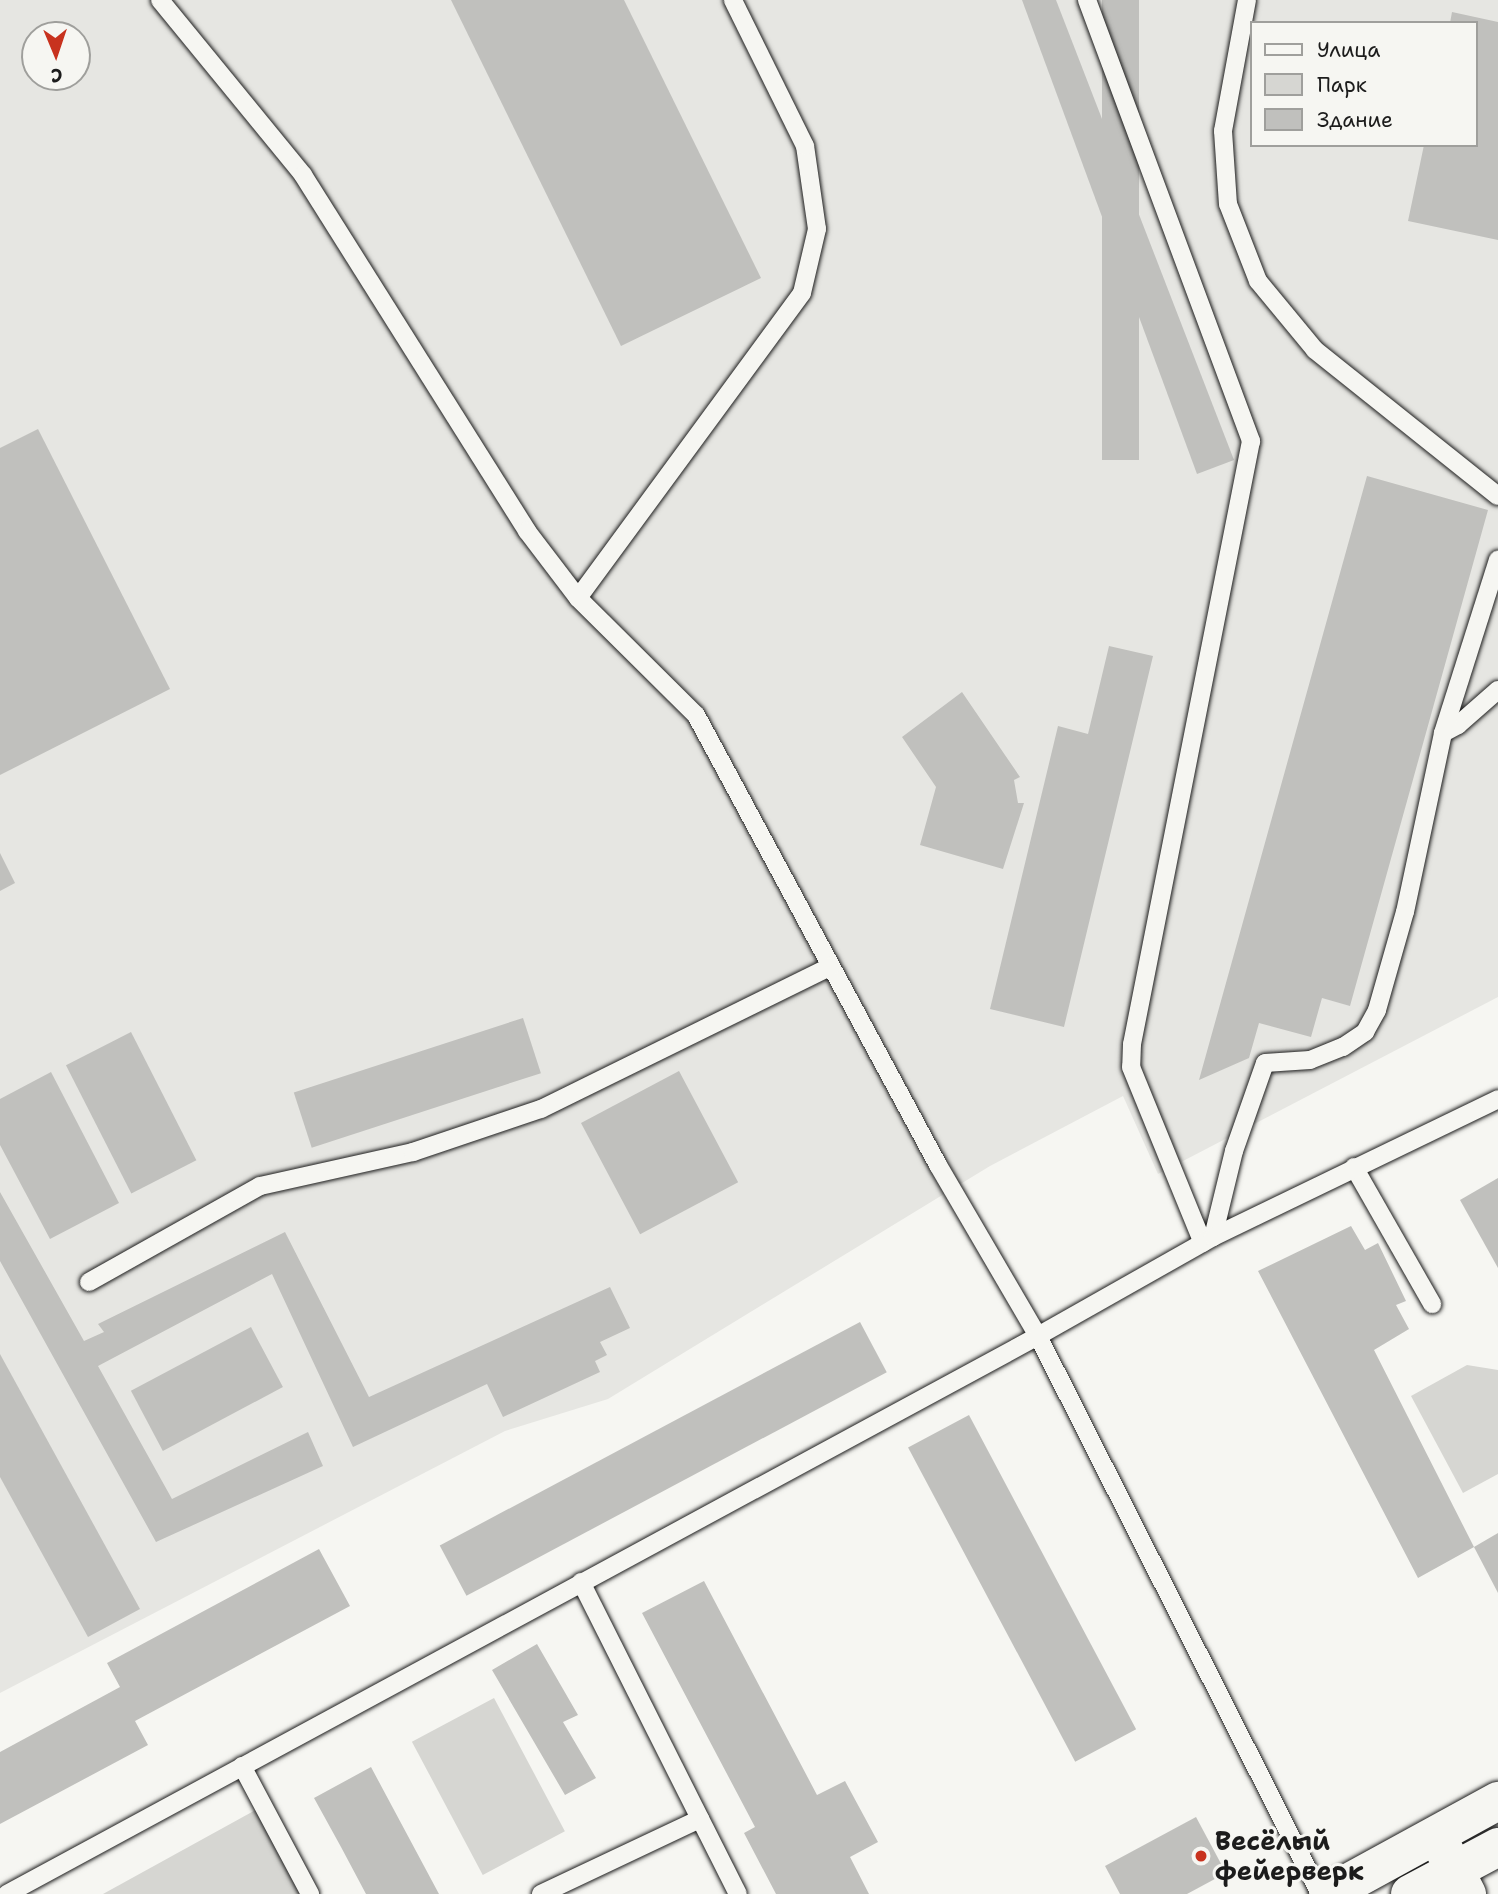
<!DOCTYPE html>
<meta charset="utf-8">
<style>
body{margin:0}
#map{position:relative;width:1498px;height:1894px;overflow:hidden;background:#f6f6f2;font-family:"Shantell Sans",sans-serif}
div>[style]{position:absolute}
.built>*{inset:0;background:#e6e6e2}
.green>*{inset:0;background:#d6d6d2;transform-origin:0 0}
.building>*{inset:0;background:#c0c0bd;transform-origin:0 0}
.roads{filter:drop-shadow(0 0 2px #1c1c1c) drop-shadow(0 0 2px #1c1c1c)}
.lane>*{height:18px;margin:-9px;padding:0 9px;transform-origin:9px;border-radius:9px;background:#f6f6f2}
.secondary>*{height:38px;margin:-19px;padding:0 19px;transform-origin:19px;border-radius:19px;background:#f6f6f2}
.primary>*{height:38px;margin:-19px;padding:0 19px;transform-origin:19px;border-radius:19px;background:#f6f6f2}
.dots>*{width:19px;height:19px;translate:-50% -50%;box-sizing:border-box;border:4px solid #f6f6f2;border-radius:50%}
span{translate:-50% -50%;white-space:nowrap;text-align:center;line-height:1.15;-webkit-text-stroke:6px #f6f6f2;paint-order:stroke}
.poi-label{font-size:26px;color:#1c1c1c;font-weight:700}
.left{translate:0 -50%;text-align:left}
.legend{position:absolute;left:1250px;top:21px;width:228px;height:126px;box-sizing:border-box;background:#f6f6f2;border:2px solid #9f9f9c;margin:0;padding:9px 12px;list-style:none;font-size:21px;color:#1c1c1c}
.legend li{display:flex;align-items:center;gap:14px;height:35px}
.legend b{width:35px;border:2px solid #9f9f9c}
.north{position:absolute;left:21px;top:21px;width:70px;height:70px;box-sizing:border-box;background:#f6f6f2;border:2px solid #9f9f9c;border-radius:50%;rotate:178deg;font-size:19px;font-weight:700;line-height:28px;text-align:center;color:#1c1c1c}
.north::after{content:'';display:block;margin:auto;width:24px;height:32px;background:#c8321e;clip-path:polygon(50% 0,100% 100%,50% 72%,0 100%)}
</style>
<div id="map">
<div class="built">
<i style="clip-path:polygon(evenodd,0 0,1498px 0,1498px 997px,1158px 1174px,1123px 1096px,990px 1166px,608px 1399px,505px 1431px,0 1693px,0 0,1251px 23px,1475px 23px,1475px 145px,1251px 145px,1251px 23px,0 0,35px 35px,77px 35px,77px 77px,35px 77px,35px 35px)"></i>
</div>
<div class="green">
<i style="clip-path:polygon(1467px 1365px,1498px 1370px,1498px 1474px,1463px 1493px,1411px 1396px)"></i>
<i style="left:494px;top:1698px;width:151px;height:93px;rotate:62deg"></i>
<i style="clip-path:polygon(263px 1806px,310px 1894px,103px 1894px)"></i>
</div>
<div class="building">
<i style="clip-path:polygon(451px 0,624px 0,761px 278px,621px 346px)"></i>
<i style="clip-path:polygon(1022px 0,1056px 0,1234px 460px,1197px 474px)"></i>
<i style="left:1102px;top:0;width:37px;height:460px"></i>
<i style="clip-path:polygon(1452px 12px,1498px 22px,1498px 240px,1408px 221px,1424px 145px,1475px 145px,1475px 23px,1450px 23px)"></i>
<i style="clip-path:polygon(38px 429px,170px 689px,0 775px,0 448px)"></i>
<i style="clip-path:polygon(1367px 476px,1488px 510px,1350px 1006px,1322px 998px,1311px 1037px,1259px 1023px,1249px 1058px,1199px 1080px)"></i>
<i style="clip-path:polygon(1109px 646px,1153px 656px,1064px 1027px,990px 1009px,1058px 726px,1088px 734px)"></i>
<i style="clip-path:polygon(962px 692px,1020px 777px,1014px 780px,1018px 803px,1024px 803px,1003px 869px,920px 845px,936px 787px,902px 737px)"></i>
<i style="clip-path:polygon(0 853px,15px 883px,0 891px)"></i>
<i style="left:523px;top:1018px;width:58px;height:241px;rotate:72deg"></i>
<i style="left:131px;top:1032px;width:144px;height:73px;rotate:63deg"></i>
<i style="left:679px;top:1071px;width:126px;height:111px;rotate:62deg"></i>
<i style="clip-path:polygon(51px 1072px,119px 1203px,50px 1239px,0 1145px,0 1099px)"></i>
<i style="clip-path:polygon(1498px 1178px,1498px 1268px,1460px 1200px)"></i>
<i style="clip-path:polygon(0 1192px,84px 1341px,104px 1332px,98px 1324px,285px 1232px,369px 1397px,610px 1287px,630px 1328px,600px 1342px,607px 1355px,595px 1361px,600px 1372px,503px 1417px,487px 1384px,353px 1447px,272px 1274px,98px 1366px,172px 1499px,308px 1432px,323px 1466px,156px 1542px,0 1261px)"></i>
<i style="clip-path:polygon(1351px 1226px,1365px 1250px,1378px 1243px,1406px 1301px,1396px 1305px,1409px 1329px,1374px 1350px,1474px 1547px,1418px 1578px,1258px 1271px)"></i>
<i style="left:860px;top:1322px;width:57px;height:476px;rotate:62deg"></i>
<i style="left:251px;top:1327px;width:68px;height:136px;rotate:62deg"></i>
<i style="clip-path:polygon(0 1354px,140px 1609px,88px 1637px,0 1477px)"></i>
<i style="left:969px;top:1415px;width:356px;height:69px;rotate:62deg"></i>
<i style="clip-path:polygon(1498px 1533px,1498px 1593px,1474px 1547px)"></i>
<i style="clip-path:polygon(319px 1549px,350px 1606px,135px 1721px,148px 1745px,0 1824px,0 1752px,120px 1687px,107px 1663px)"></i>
<i style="clip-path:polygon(704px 1581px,817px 1795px,845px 1781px,878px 1842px,850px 1857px,869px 1894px,776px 1894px,744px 1833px,755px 1827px,642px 1613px)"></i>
<i style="clip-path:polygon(537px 1644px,578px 1715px,563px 1722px,596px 1778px,565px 1795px,492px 1670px)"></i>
<i style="clip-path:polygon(371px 1767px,439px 1894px,366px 1894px,341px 1847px,314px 1798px)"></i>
<i style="clip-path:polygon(1196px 1817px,1226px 1873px,1187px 1894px,1120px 1894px,1105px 1866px)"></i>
</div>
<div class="roads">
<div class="lane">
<i style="left:160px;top:0;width:226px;rotate:50.7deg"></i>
<i style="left:303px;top:175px;width:421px;rotate:57.8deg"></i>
<i style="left:527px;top:531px;width:84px;rotate:52.7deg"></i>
<i style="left:578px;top:598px;width:166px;rotate:44.8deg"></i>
<i style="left:696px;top:715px;width:511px;rotate:61.73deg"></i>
<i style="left:938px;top:1165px;width:198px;rotate:59.7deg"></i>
<i style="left:1038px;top:1336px;width:625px;rotate:63.19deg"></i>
<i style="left:1087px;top:0;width:471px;rotate:69.6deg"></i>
<i style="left:1251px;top:441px;width:615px;rotate:101.16deg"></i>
<i style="left:1132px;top:1044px;width:23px;rotate:92deg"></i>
<i style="left:1131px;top:1067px;width:190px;rotate:67.8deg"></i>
<i style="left:1247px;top:0;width:133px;rotate:100.4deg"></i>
<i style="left:1223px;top:131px;width:73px;rotate:86.1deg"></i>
<i style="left:1228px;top:204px;width:83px;rotate:68.7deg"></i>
<i style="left:1258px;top:281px;width:89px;rotate:50.4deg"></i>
<i style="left:1315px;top:350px;width:234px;rotate:38.6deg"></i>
<i style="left:578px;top:598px;width:378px;rotate:-53.7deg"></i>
<i style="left:802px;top:293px;width:66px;rotate:-76.8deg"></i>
<i style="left:817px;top:229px;width:84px;rotate:-98.2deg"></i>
<i style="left:805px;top:146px;width:163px;rotate:-116.3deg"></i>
<i style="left:1443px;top:733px;width:17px;rotate:-28deg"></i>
<i style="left:1458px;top:725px;width:53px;rotate:-41.2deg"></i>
<i style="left:1354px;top:1167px;width:158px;rotate:60.3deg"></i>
<i style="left:1213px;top:1237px;width:89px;rotate:-76.3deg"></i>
<i style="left:1234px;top:1151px;width:93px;rotate:-70.6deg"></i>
<i style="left:1265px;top:1063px;width:45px;rotate:-3.8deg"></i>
<i style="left:1310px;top:1060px;width:35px;rotate:-22deg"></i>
<i style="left:1343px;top:1047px;width:27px;rotate:-34deg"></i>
<i style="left:1365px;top:1032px;width:25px;rotate:-61deg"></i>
<i style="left:1377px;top:1010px;width:102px;rotate:-74.1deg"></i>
<i style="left:1405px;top:912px;width:183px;rotate:-78deg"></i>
<i style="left:1443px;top:733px;width:182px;rotate:-72.4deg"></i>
<i style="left:89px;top:1282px;width:196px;rotate:-29.3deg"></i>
<i style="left:260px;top:1186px;width:157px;rotate:-12.5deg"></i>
<i style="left:413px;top:1152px;width:135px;rotate:-18.6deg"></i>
<i style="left:541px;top:1109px;width:323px;rotate:-26.2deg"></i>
<i style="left:581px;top:1582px;width:349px;rotate:63.3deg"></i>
<i style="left:242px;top:1766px;width:145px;rotate:62deg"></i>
<i style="left:7px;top:1894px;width:1172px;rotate:-28.42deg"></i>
<i style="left:1038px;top:1336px;width:201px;rotate:-29.5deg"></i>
<i style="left:1213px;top:1237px;width:317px;rotate:-25.8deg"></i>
<i style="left:541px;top:1894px;width:176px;rotate:-25.3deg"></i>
</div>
<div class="secondary">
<i style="left:1439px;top:1840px;width:61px;rotate:62.6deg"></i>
</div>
<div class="primary">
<i style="left:1328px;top:1894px;width:194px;rotate:-28.7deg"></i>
<i style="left:1410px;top:1894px;width:100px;rotate:-28.1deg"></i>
</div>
</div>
<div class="dots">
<i style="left:1201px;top:1856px;background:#c8321e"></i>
</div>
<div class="poi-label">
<span class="left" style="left:1215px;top:1856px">Весёлый<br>фейерверк</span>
</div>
<ul class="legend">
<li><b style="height:9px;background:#f6f6f2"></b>Улица</li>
<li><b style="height:19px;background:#d6d6d2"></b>Парк</li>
<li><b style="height:19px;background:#c0c0bd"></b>Здание</li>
</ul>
<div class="north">С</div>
</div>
